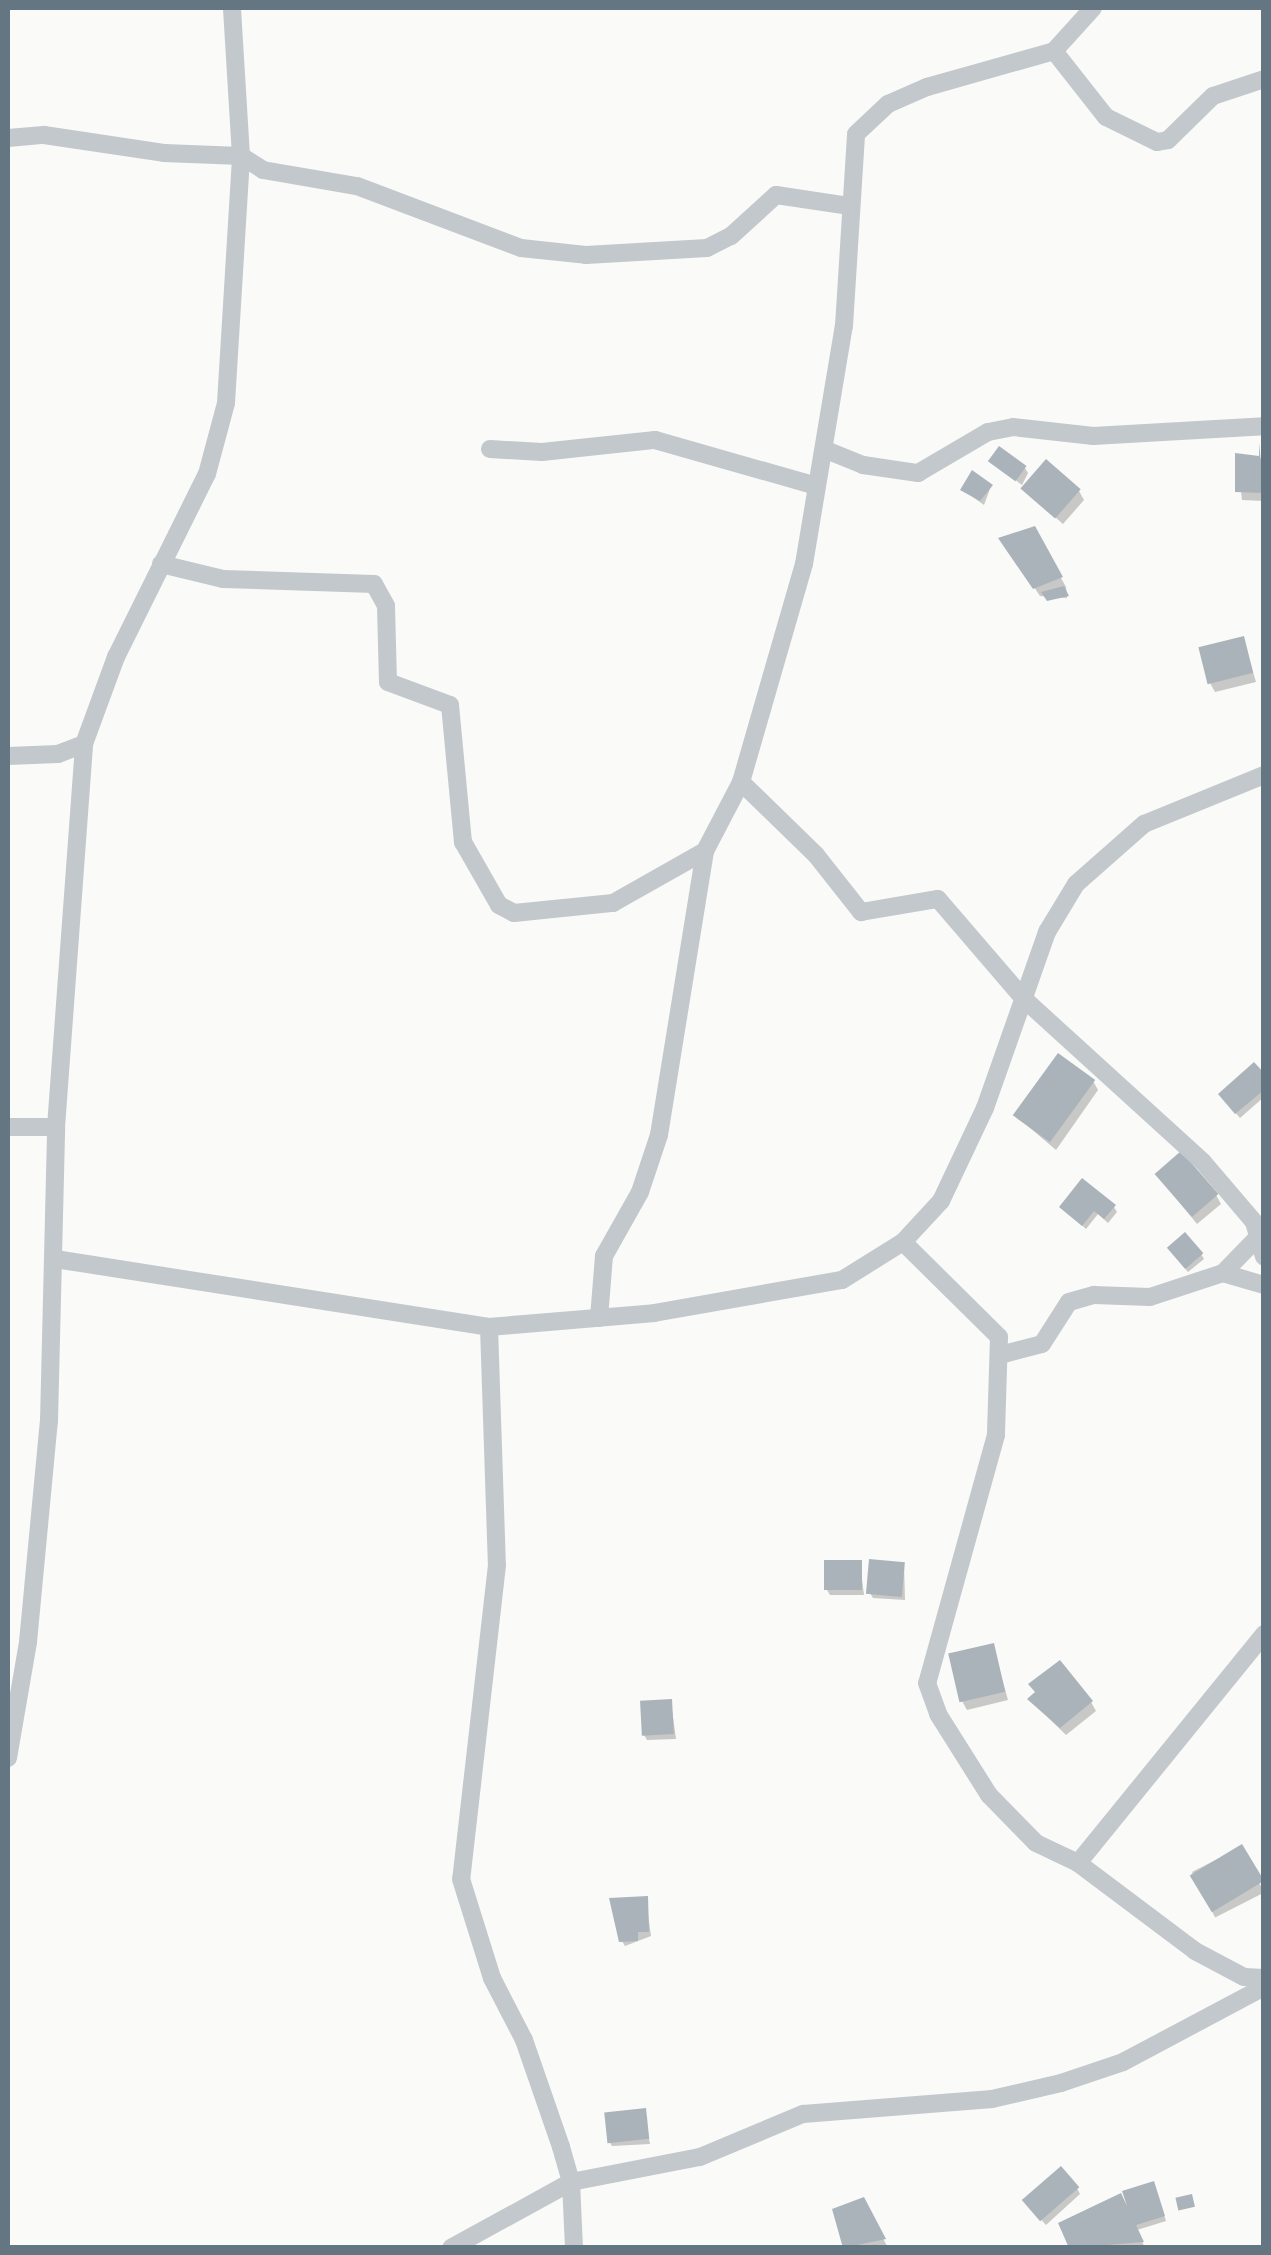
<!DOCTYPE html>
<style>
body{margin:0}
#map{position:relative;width:1271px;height:2255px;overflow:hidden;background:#fafaf8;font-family:Ubuntu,sans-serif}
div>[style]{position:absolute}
.shadow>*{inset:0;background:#0003;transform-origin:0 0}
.building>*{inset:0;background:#aab3b9;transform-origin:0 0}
.minor>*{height:18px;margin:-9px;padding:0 9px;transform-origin:9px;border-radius:9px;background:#c3c8cc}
span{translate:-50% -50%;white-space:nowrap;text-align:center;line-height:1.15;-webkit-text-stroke:10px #fff;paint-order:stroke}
.frame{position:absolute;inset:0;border:10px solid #657683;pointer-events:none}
</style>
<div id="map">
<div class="shadow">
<i style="clip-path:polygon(1262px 446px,1264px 501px,1242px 500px,1237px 456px,1261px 458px)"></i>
<i style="clip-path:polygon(992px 462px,1025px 468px,1028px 473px,1022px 485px)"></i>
<i style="clip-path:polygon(991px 486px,984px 505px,963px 490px)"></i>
<i style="clip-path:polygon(1024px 490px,1079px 491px,1084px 500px,1063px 524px)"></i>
<i style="clip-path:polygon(1034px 529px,1066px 587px,1067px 598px,1040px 596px,1007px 547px)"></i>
<i style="clip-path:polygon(1243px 638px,1256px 682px,1215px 692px,1210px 683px)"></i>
<i style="clip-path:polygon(1264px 1077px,1264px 1097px,1240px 1118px,1224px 1100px)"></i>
<i style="clip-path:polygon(1093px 1081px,1098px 1090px,1056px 1150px,1016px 1116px)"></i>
<i style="clip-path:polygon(1157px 1175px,1216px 1195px,1221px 1204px,1197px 1224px)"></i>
<i style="clip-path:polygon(1062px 1207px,1114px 1207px,1117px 1212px,1108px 1223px,1098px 1214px,1086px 1229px)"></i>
<i style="clip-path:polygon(1172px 1253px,1201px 1254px,1204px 1259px,1188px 1272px)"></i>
<i style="clip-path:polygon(860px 1563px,864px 1595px,830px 1595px,827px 1590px)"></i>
<i style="clip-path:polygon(904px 1564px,905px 1600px,873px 1598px,870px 1593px)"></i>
<i style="clip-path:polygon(993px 1646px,1008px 1700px,967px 1710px,962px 1701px)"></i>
<i style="clip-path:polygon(1030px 1700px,1091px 1702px,1096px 1711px,1066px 1735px)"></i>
<i style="clip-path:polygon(671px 1702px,676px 1739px,647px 1740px,644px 1735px)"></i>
<i style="left:1241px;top:1847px;width:51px;height:55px;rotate:63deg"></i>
<i style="clip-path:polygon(646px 1899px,651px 1936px,625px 1946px,622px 1941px)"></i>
<i style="clip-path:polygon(644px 2111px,650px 2144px,612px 2146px,609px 2141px)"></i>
<i style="clip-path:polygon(1077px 2188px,1080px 2194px,1046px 2225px,1029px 2206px)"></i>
<i style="clip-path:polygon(1156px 2189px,1166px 2221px,1137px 2230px,1145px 2248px,1072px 2248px)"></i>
<i style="clip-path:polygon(863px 2200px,888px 2248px,846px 2248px,835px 2211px)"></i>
</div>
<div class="building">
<i style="clip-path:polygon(1259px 443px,1264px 493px,1235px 492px,1235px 453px,1259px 456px)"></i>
<i style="left:999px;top:446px;width:34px;height:19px;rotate:36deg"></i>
<i style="left:1046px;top:459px;width:46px;height:39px;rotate:41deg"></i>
<i style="clip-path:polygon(972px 470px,993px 485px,980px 501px,960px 490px)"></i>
<i style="clip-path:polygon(1035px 526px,1063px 577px,1033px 589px,998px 538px)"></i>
<i style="clip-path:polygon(1064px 586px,1069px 596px,1047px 601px,1041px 592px)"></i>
<i style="left:1244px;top:636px;width:38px;height:47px;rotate:76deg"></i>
<i style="left:1058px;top:1053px;width:46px;height:77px;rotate:36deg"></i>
<i style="clip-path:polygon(1254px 1062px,1264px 1073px,1264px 1090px,1235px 1114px,1218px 1094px)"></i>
<i style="left:1181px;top:1151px;width:57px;height:35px;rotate:49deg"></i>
<i style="clip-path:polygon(1082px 1178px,1116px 1205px,1104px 1219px,1094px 1211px,1082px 1226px,1059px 1207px)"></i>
<i style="left:1185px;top:1232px;width:28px;height:24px;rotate:49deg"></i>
<i style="left:869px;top:1559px;width:36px;height:35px;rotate:5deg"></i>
<i style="left:862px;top:1560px;width:30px;height:38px;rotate:90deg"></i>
<i style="left:994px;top:1643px;width:50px;height:47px;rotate:77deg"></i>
<i style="clip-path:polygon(1060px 1660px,1093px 1701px,1060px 1728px,1027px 1699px,1035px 1692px,1028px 1684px)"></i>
<i style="left:672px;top:1699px;width:35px;height:32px;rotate:87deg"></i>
<i style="left:1242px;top:1844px;width:43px;height:61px;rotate:59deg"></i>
<i style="clip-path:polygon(648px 1896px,649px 1932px,638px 1932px,638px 1941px,619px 1942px,609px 1898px)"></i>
<i style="left:646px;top:2108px;width:31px;height:42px;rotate:84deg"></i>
<i style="left:1061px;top:2166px;width:28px;height:52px;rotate:49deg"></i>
<i style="clip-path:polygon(1154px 2181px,1165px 2216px,1136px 2225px,1144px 2242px,1069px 2248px,1058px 2223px,1121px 2193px,1127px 2206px,1122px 2191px)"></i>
<i style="left:1192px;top:2194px;width:13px;height:17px;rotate:77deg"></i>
<i style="clip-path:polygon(864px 2197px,886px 2239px,843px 2248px,832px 2209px)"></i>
</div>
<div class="minor">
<i style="left:1054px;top:51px;width:84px;rotate:51.8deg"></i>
<i style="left:1106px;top:117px;width:57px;rotate:26.1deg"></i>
<i style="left:1157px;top:142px;width:11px;rotate:-10deg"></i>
<i style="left:1168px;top:140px;width:63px;rotate:-44.4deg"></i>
<i style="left:1213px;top:96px;width:54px;rotate:-18.4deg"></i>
<i style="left:8px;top:138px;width:36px;rotate:-5deg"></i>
<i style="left:44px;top:135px;width:121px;rotate:8.5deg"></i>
<i style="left:164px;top:153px;width:77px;rotate:2.2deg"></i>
<i style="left:241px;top:156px;width:26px;rotate:32deg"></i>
<i style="left:263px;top:170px;width:95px;rotate:9.7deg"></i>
<i style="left:357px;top:186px;width:175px;rotate:20.7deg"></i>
<i style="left:521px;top:248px;width:65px;rotate:6.1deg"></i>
<i style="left:586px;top:255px;width:121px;rotate:-3.3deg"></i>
<i style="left:707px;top:248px;width:27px;rotate:-27deg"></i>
<i style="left:731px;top:236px;width:61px;rotate:-42.3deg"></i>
<i style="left:776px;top:195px;width:75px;rotate:8.5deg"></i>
<i style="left:490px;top:449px;width:52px;rotate:3.3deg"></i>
<i style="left:542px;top:452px;width:114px;rotate:-6.1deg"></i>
<i style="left:655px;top:440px;width:168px;rotate:15.9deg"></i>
<i style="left:826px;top:450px;width:40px;rotate:22deg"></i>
<i style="left:863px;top:465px;width:56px;rotate:8.3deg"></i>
<i style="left:918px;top:473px;width:81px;rotate:-30.4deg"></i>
<i style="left:988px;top:432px;width:25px;rotate:-11deg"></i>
<i style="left:1013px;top:427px;width:81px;rotate:6.4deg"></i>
<i style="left:1093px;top:436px;width:171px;rotate:-3.3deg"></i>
<i style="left:161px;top:564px;width:64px;rotate:13.6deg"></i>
<i style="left:223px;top:579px;width:151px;rotate:1.9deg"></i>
<i style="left:374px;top:584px;width:25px;rotate:61deg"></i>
<i style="left:386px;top:606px;width:76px;rotate:88.5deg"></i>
<i style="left:388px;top:682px;width:66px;rotate:20.4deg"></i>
<i style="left:450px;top:705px;width:138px;rotate:84.6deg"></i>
<i style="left:463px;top:842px;width:73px;rotate:60.3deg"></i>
<i style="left:499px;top:905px;width:17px;rotate:28deg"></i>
<i style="left:514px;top:913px;width:100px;rotate:-5.8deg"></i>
<i style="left:613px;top:903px;width:106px;rotate:-29.5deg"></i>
<i style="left:8px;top:756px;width:50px;rotate:-2.3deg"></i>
<i style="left:58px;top:754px;width:28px;rotate:-21deg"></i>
<i style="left:741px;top:782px;width:105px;rotate:44.2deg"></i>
<i style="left:816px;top:855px;width:73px;rotate:51.7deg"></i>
<i style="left:861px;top:912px;width:78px;rotate:-9.6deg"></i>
<i style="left:938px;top:899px;width:132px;rotate:49.3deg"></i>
<i style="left:1024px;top:999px;width:242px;rotate:42.3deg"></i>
<i style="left:1203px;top:1162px;width:79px;rotate:49.6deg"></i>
<i style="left:1254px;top:1222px;width:36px;rotate:74deg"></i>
<i style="left:8px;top:1127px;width:48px"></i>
<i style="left:903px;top:1242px;width:135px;rotate:44.7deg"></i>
<i style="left:999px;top:1337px;width:98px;rotate:91.8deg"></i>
<i style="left:996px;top:1435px;width:257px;rotate:105.5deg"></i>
<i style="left:927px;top:1683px;width:33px;rotate:70deg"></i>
<i style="left:938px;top:1714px;width:96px;rotate:57.8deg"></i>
<i style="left:989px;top:1795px;width:67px;rotate:45.6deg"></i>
<i style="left:1036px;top:1843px;width:47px;rotate:25.5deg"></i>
<i style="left:1078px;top:1863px;width:146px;rotate:36.9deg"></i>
<i style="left:1195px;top:1951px;width:55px;rotate:28deg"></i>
<i style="left:1244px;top:1977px;width:20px;rotate:3deg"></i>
<i style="left:55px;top:1259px;width:439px;rotate:8.9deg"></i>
<i style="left:489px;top:1327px;width:166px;rotate:-4.8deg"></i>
<i style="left:654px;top:1313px;width:191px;rotate:-10deg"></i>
<i style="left:842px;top:1280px;width:72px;rotate:-31.9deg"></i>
<i style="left:903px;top:1242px;width:56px;rotate:-47.2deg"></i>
<i style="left:941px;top:1201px;width:103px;rotate:-64.7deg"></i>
<i style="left:985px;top:1108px;width:187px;rotate:-70.6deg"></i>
<i style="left:1047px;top:932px;width:56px;rotate:-58.9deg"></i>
<i style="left:1076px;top:884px;width:91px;rotate:-41.4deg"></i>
<i style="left:1144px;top:824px;width:130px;rotate:-22.2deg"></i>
<i style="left:1223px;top:1273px;width:52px;rotate:-45.8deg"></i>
<i style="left:599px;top:1318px;width:62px;rotate:-85.4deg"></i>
<i style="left:604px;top:1256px;width:73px;rotate:-60.6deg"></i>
<i style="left:640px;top:1192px;width:60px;rotate:-71.6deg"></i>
<i style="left:659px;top:1135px;width:288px;rotate:-80.8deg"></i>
<i style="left:705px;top:851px;width:78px;rotate:-62.4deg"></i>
<i style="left:741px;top:782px;width:227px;rotate:-73.9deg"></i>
<i style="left:804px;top:564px;width:241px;rotate:-80.5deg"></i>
<i style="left:844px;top:326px;width:192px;rotate:-86.4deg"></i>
<i style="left:856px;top:134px;width:44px;rotate:-43.2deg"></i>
<i style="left:888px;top:104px;width:43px;rotate:-23.6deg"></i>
<i style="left:927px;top:87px;width:132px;rotate:-15.8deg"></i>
<i style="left:1054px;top:51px;width:58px;rotate:-47.8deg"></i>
<i style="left:489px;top:1327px;width:238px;rotate:88.1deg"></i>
<i style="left:497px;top:1565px;width:316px;rotate:96.5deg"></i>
<i style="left:461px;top:1879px;width:104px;rotate:72.6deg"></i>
<i style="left:492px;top:1978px;width:70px;rotate:62.7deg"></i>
<i style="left:524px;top:2040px;width:113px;rotate:70.9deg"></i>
<i style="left:561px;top:2147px;width:36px;rotate:74deg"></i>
<i style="left:571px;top:2182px;width:66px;rotate:87.4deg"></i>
<i style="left:1000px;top:1355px;width:43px;rotate:-14.7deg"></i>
<i style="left:1042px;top:1344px;width:50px;rotate:-57.3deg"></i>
<i style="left:1069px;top:1302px;width:26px;rotate:-16deg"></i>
<i style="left:1094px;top:1295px;width:56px;rotate:2deg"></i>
<i style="left:1150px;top:1297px;width:77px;rotate:-18.2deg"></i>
<i style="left:1223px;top:1273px;width:43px;rotate:16.3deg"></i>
<i style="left:8px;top:1758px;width:118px;rotate:-80.2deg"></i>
<i style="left:28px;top:1642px;width:222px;rotate:-84.6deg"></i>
<i style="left:49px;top:1421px;width:294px;rotate:-88.6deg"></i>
<i style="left:56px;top:1127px;width:384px;rotate:-85.8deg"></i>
<i style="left:84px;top:744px;width:93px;rotate:-69.8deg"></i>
<i style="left:116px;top:657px;width:204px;rotate:-63.6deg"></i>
<i style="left:207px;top:474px;width:73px;rotate:-75deg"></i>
<i style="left:226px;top:403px;width:247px;rotate:-86.5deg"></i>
<i style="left:241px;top:156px;width:148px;rotate:-93.5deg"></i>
<i style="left:1078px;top:1863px;width:295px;rotate:-50.9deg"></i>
<i style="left:451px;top:2248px;width:137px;rotate:-28.8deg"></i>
<i style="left:571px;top:2182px;width:131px;rotate:-11deg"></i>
<i style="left:700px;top:2157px;width:112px;rotate:-22.7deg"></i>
<i style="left:803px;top:2114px;width:190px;rotate:-4.5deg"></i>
<i style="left:992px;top:2099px;width:71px;rotate:-13.1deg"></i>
<i style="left:1061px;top:2083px;width:65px;rotate:-18.7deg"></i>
<i style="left:1123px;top:2062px;width:160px;rotate:-28deg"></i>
</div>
<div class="frame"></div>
</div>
